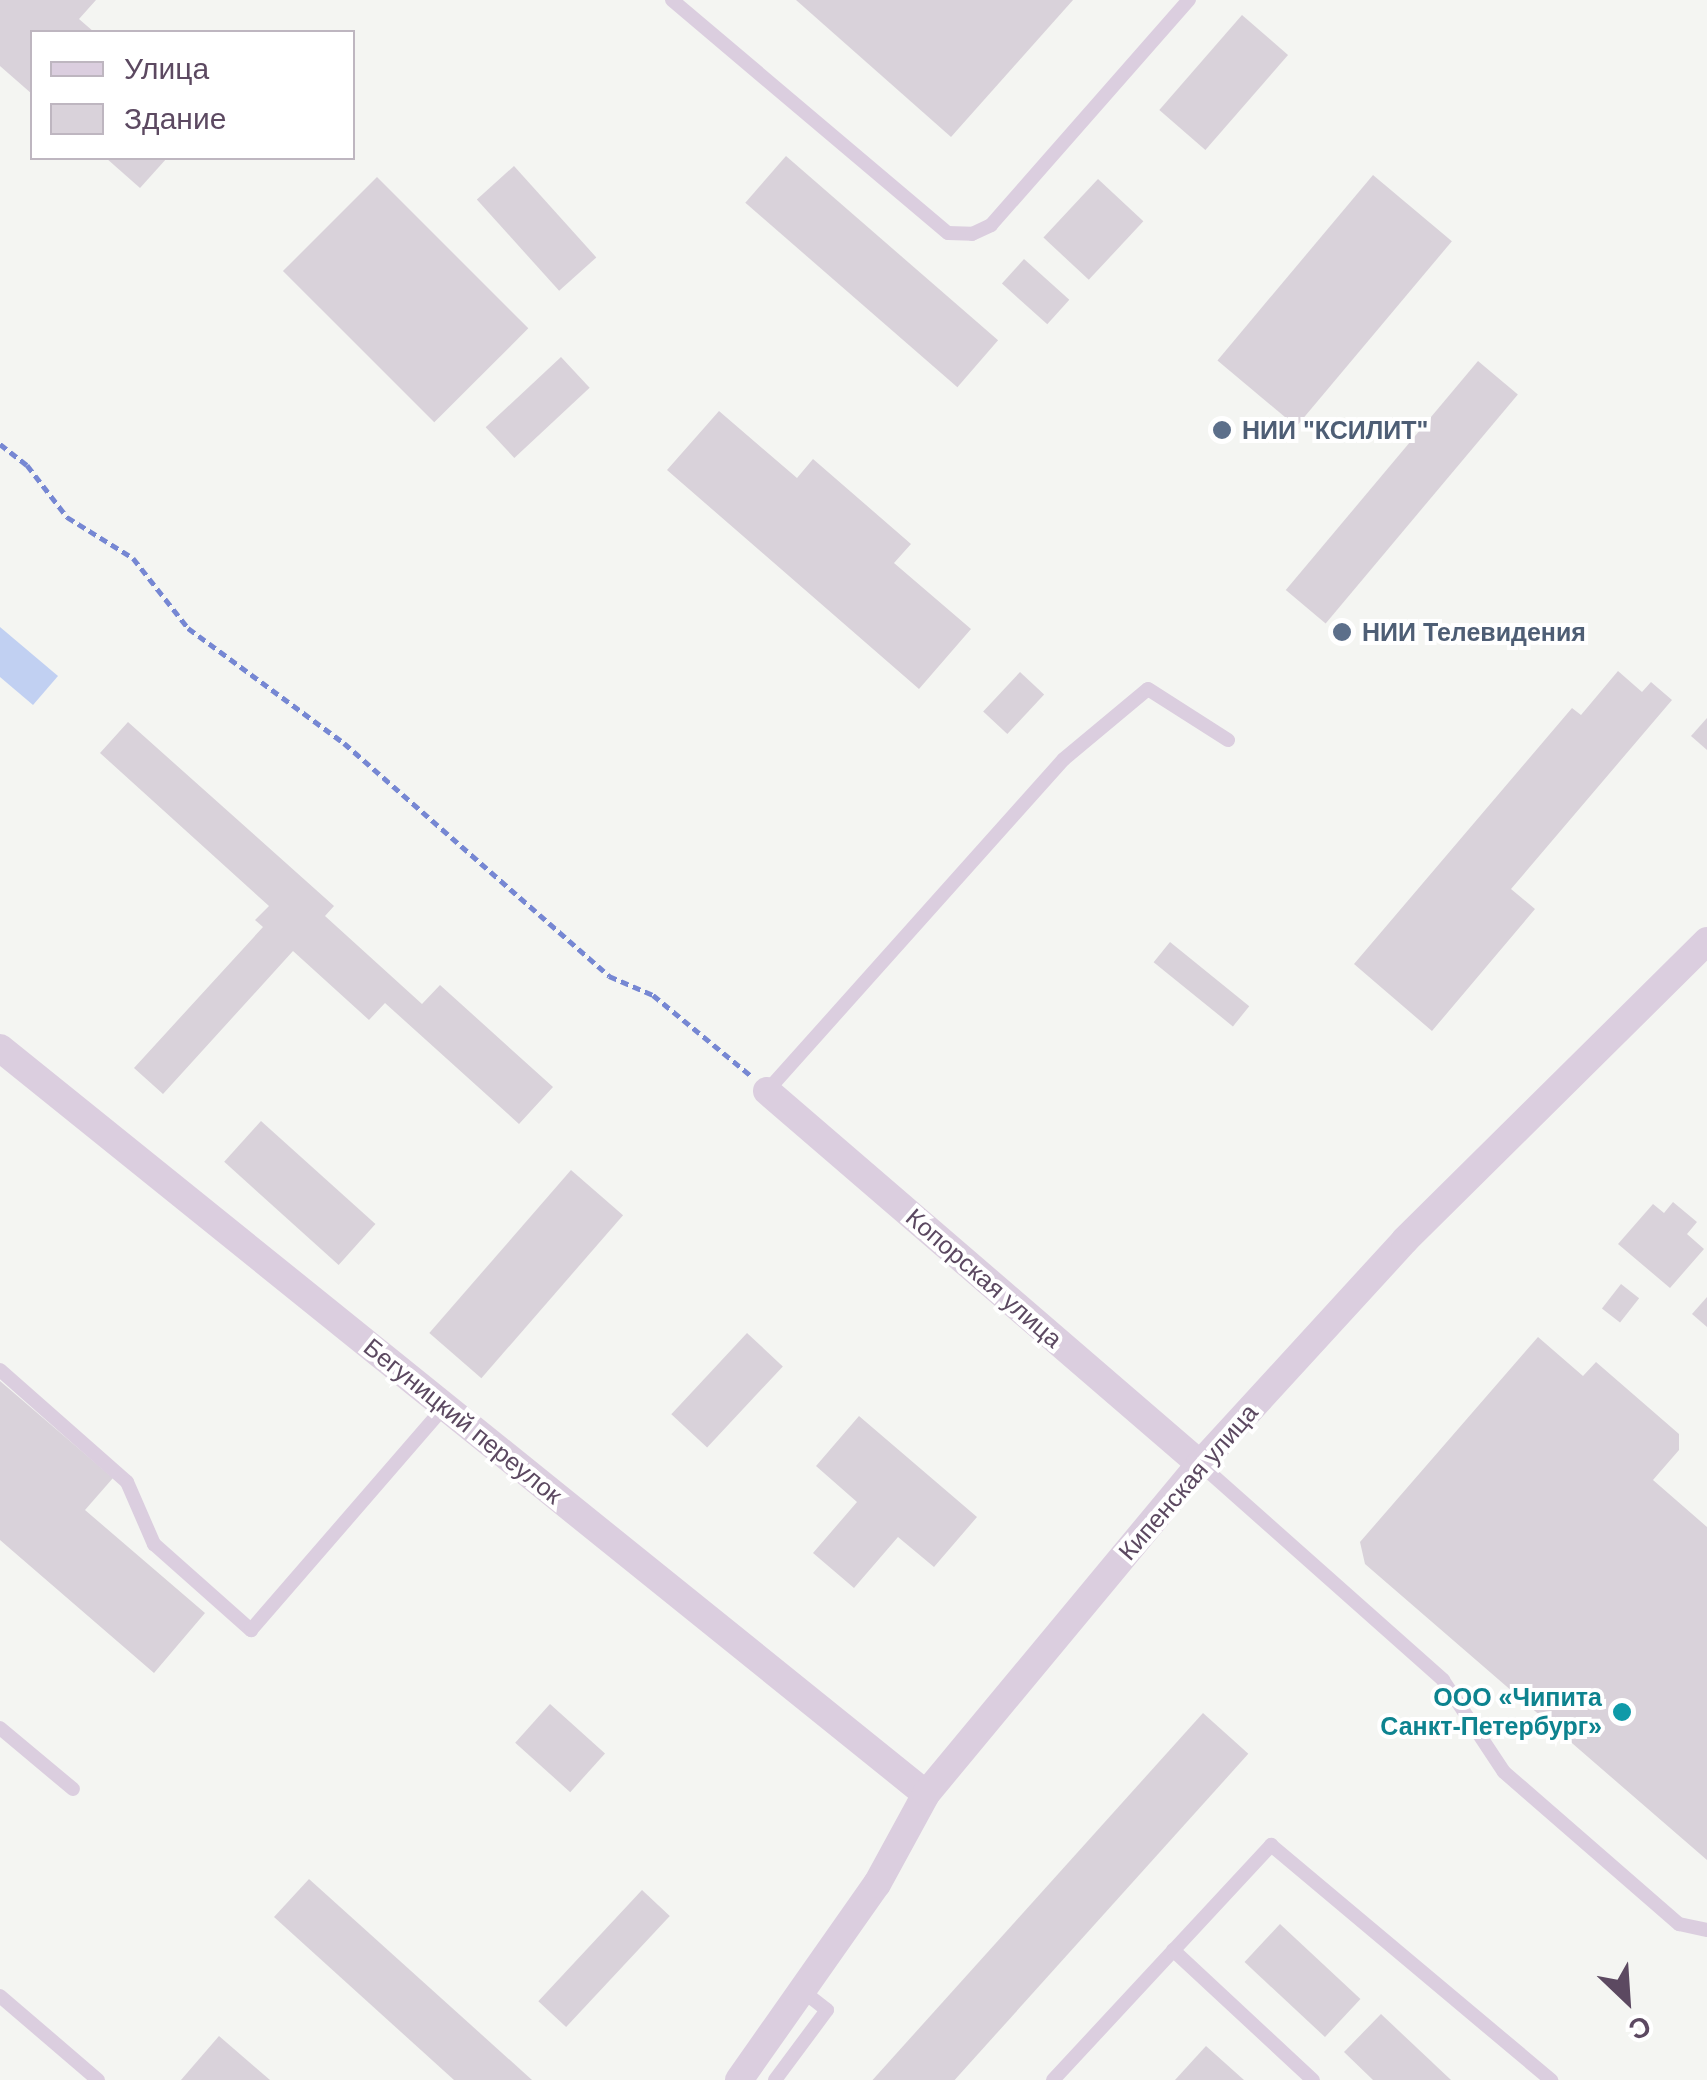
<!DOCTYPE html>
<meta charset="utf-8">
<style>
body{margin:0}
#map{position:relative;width:1707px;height:2080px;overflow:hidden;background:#f4f5f2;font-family:Arial,sans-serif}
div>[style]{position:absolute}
.green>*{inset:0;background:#c1d0f2}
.building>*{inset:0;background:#d9d2da;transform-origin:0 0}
.path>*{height:5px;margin-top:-2.5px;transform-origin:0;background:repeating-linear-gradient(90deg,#7687d3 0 8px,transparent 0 13px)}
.lane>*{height:14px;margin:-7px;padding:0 7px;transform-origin:7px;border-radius:7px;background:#dbcedf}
.street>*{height:28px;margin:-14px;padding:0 14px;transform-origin:14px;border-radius:14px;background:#dbcedf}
.dots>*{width:28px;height:28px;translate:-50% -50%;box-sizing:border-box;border:5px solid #fff;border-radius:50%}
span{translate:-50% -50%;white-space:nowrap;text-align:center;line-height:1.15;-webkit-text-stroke:8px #fff;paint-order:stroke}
.service-label{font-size:25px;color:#4e5e75;font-weight:700}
.left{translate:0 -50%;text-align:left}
.street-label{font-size:25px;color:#5c4961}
.culture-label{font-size:25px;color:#0d838f;font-weight:700}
.right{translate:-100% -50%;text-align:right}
.legend{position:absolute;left:30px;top:30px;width:325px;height:130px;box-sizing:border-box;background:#fff;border:2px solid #beb6c0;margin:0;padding:12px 18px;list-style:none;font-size:30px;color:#5c4961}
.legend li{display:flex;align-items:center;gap:20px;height:50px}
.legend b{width:50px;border:2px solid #beb6c0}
.north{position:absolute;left:1577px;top:1950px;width:100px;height:100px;-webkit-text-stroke:8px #fff;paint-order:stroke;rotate:155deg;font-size:28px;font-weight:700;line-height:40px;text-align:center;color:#5c4961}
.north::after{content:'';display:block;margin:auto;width:35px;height:45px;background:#5c4961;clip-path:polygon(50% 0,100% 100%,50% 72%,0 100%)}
</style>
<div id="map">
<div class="green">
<i style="clip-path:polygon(0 627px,58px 676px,33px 705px,0 677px)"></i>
</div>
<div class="building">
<i style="clip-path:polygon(0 0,96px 0,79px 19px,94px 32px,32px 32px,32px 94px,0 66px)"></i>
<i style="clip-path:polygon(796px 0,1073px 0,951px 137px)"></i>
<i style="left:1242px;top:15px;width:61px;height:126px;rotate:41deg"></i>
<i style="left:786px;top:156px;width:281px;height:62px;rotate:41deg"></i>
<i style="clip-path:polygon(106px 158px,167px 158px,140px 188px)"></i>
<i style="left:514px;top:166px;width:123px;height:50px;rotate:48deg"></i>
<i style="left:1373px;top:175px;width:103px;height:242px;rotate:40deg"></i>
<i style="left:377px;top:177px;width:214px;height:133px;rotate:45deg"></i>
<i style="left:1098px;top:179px;width:62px;height:80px;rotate:43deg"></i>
<i style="left:1024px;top:259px;width:61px;height:33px;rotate:42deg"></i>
<i style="left:561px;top:357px;width:42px;height:103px;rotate:47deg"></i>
<i style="left:1478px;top:361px;width:52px;height:299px;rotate:40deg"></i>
<i style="clip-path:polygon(719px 411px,797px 478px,813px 459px,911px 544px,894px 563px,971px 629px,919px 689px,667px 470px)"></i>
<i style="clip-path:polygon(1618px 671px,1642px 692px,1651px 682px,1672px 700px,1511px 889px,1535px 909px,1432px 1031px,1354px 964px,1572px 708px,1581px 715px)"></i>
<i style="left:1020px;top:672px;width:33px;height:54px;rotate:43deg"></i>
<i style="clip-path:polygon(1707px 718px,1707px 750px,1691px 736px)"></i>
<i style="clip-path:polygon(128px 722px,334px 906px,325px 916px,422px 1004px,440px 985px,553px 1087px,519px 1124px,385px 1003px,369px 1020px,293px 951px,163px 1094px,134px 1068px,263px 927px,255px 920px,269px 906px,100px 753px)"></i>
<i style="left:1170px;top:942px;width:102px;height:26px;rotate:39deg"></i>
<i style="left:261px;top:1121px;width:154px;height:55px;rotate:42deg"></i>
<i style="left:571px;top:1170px;width:69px;height:216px;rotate:41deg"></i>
<i style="clip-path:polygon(1673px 1202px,1697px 1222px,1687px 1234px,1704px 1249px,1670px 1288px,1618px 1244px,1653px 1204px,1664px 1213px)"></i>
<i style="left:1621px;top:1284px;width:23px;height:31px;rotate:38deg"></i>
<i style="clip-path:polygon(1707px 1297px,1707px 1327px,1692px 1314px)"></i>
<i style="left:747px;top:1333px;width:49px;height:111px;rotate:43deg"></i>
<i style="clip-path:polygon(1538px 1337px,1583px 1376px,1596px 1362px,1679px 1434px,1679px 1450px,1653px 1480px,1707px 1527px,1707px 1860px,1365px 1564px,1360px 1542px)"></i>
<i style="clip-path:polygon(0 1381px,113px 1478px,85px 1510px,205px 1613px,154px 1673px,0 1540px)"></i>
<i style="clip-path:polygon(859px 1416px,977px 1517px,934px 1567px,898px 1537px,854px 1588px,813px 1553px,857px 1502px,816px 1466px)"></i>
<i style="left:550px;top:1704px;width:74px;height:52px;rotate:42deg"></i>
<i style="left:1203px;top:1713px;width:61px;height:502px;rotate:42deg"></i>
<i style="clip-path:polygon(309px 1879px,532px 2080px,454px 2080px,274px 1917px)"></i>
<i style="left:642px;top:1890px;width:38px;height:152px;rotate:43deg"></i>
<i style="left:1280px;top:1924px;width:110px;height:52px;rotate:43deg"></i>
<i style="clip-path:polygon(1381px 2014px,1451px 2080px,1373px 2080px,1344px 2052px)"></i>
<i style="clip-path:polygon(219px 2036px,270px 2080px,181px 2080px)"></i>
<i style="clip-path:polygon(1206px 2046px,1244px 2080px,1175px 2080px)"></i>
</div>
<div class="path">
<i style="left:0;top:444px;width:34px;rotate:38deg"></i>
<i style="left:27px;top:465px;width:66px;rotate:52.4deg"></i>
<i style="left:67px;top:517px;width:78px;rotate:31.8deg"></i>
<i style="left:133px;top:558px;width:89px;rotate:51.8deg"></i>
<i style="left:188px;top:628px;width:194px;rotate:36.4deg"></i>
<i style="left:344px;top:743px;width:353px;rotate:41.3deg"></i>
<i style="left:609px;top:976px;width:48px;rotate:23.4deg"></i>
<i style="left:653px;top:995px;width:126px;rotate:39.5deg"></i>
</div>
<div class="lane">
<i style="left:672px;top:0;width:361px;rotate:40.2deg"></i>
<i style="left:948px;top:233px;width:24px;rotate:2deg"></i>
<i style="left:972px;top:234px;width:21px;rotate:-25deg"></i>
<i style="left:991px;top:225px;width:300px;rotate:-48.7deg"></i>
<i style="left:767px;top:1091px;width:445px;rotate:-48.2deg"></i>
<i style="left:1064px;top:759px;width:109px;rotate:-39.8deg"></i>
<i style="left:1148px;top:689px;width:95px;rotate:32.5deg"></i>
<i style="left:0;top:1370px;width:169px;rotate:41.4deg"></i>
<i style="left:127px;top:1482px;width:68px;rotate:66.5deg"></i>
<i style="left:154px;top:1544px;width:130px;rotate:41.6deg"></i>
<i style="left:251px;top:1630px;width:296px;rotate:-49.1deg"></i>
<i style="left:1200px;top:1464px;width:325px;rotate:41.6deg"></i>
<i style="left:1443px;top:1680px;width:110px;rotate:56.5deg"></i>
<i style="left:1504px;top:1772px;width:232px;rotate:41deg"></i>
<i style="left:1679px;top:1924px;width:29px;rotate:12deg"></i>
<i style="left:0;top:1728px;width:95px;rotate:39.9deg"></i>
<i style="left:1173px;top:1950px;width:191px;rotate:42.9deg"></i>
<i style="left:0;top:1996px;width:129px;rotate:40.6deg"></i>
<i style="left:775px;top:2080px;width:87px;rotate:-53.4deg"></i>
<i style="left:827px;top:2010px;width:28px;rotate:-142deg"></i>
<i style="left:1053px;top:2080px;width:321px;rotate:-47.1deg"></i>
<i style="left:1271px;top:1845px;width:366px;rotate:40deg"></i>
</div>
<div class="street">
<i style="left:0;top:1048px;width:1189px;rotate:38.86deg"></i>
<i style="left:767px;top:1091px;width:572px;rotate:40.74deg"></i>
<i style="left:739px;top:2080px;width:240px;rotate:-54.9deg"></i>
<i style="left:877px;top:1884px;width:102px;rotate:-61.4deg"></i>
<i style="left:926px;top:1794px;width:429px;rotate:-50.3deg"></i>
<i style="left:1200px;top:1464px;width:304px;rotate:-47.5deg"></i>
<i style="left:1405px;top:1240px;width:425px;rotate:-44.7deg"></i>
</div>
<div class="dots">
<i style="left:1222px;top:430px;background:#5c6f8a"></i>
<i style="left:1342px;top:632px;background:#5c6f8a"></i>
<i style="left:1622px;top:1712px;background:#0f9aa8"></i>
</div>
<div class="service-label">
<span class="left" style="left:1242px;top:430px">НИИ "КСИЛИТ"</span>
<span class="left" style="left:1362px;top:632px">НИИ Телевидения</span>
</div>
<div class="street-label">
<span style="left:984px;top:1278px;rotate:41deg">Копорская улица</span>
<span style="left:463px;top:1421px;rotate:39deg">Бегуницкий переулок</span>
<span style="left:1188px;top:1482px;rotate:-49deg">Кипенская улица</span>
</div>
<div class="culture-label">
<span class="right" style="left:1602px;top:1712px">ООО «Чипита<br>Санкт-Петербург»</span>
</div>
<ul class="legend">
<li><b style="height:12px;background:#dbcedf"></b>Улица</li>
<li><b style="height:28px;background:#d9d2da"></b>Здание</li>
</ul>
<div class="north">С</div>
</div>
